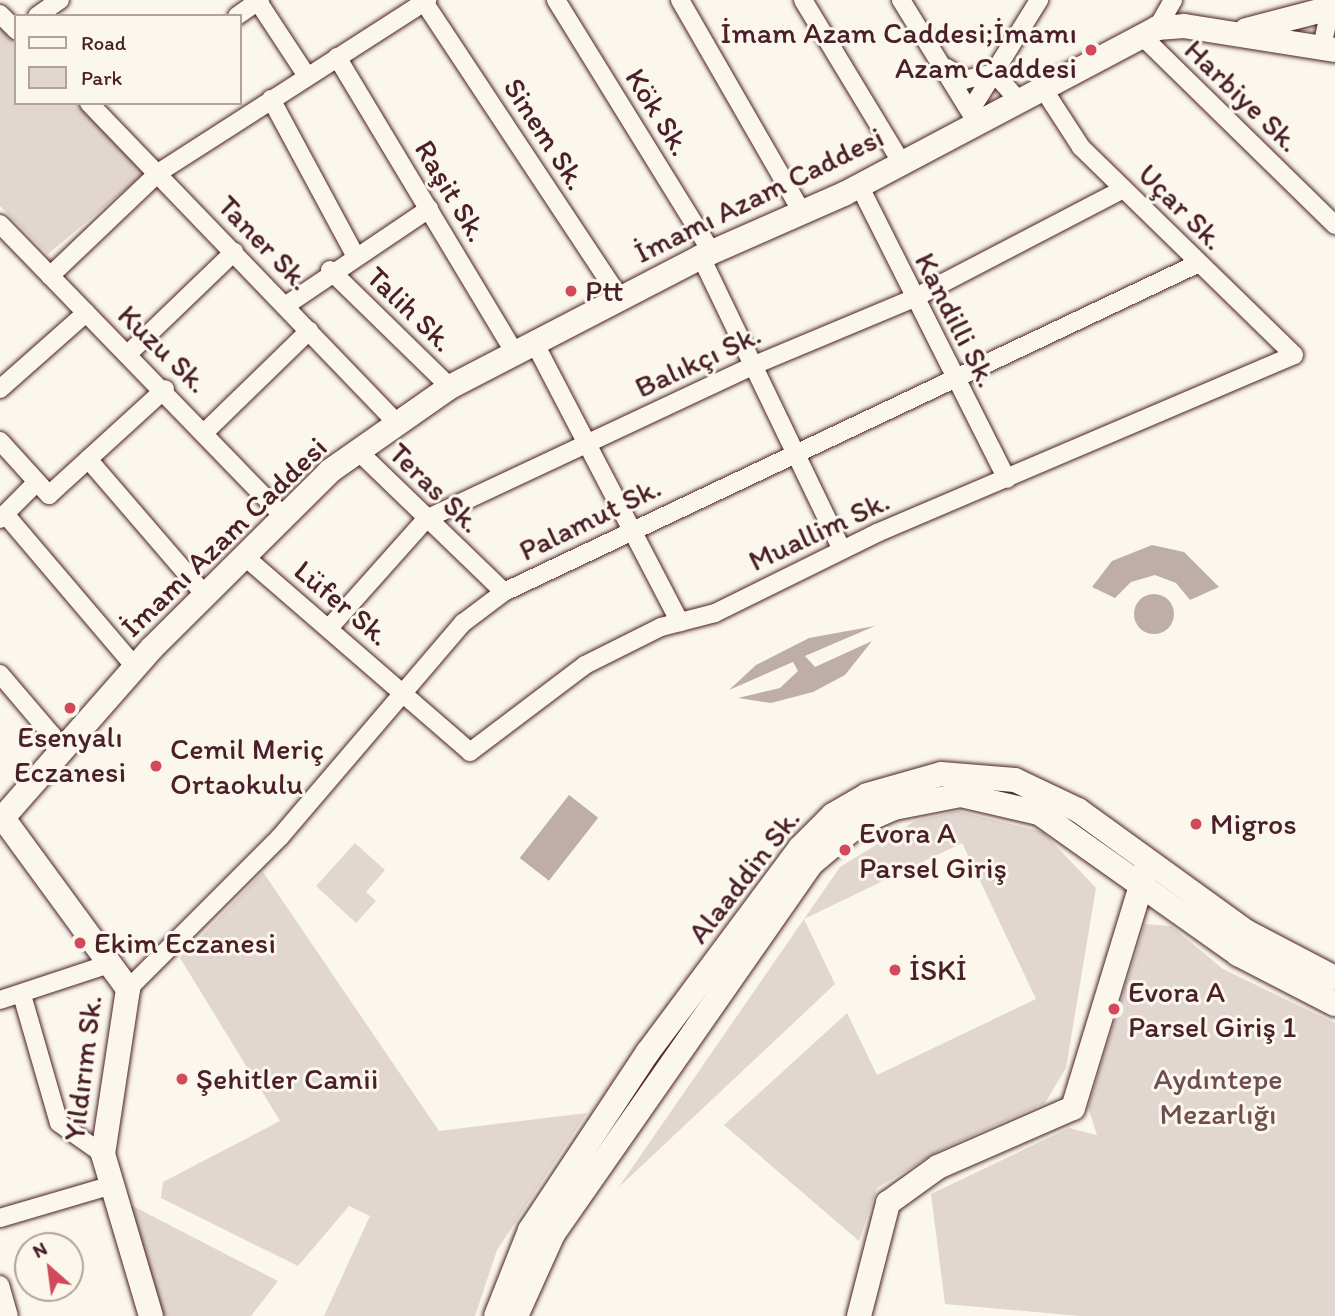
<!DOCTYPE html>
<meta charset="utf-8">
<style>
body{margin:0}
#map{position:relative;width:1335px;height:1316px;overflow:hidden;background:#fbf7ec;font-family:Itim,sans-serif}
div>[style]{position:absolute}
.green>*{inset:0;background:#e2d7d0}
.water>*{inset:0;background:#bfadaa;transform-origin:0 0}
.round{border-radius:50%}
.roads{filter:drop-shadow(0 0 2px #4a1f2b) drop-shadow(0 0 2px #4a1f2b)}
.street>*{height:18px;margin:-9px;padding:0 9px;transform-origin:9px;border-radius:9px;background:#fbf7ec}
.secondary>*{height:24px;margin:-12px;padding:0 12px;transform-origin:12px;border-radius:12px;background:#fbf7ec}
.dots>*{width:19px;height:19px;translate:-50% -50%;box-sizing:border-box;border:4px solid #fbf7ec;border-radius:50%}
span{translate:-50% -50%;white-space:nowrap;text-align:center;line-height:1.15;-webkit-text-stroke:6px #fbf7ec;paint-order:stroke}
.poi-label{font-size:30px;color:#4a1f2b}
.right{translate:-100% -50%;text-align:right}
.left{translate:0 -50%;text-align:left}
.street-label{font-size:30px;color:#4a1f2b}
.park-label{font-size:30px;color:#704d54}
.legend{position:absolute;left:14px;top:14px;width:228px;height:91px;box-sizing:border-box;background:#fbf7ec;border:2px solid #b4a19f;margin:0;padding:9px 12px;list-style:none;font-size:21px;color:#4a1f2b}
.legend li{display:flex;align-items:center;gap:14px;height:35px}
.legend b{width:35px;border:2px solid #b4a19f}
.north{position:absolute;left:14px;top:1232px;width:70px;height:70px;box-sizing:border-box;background:#fbf7ec;border:2px solid #b4a19f;border-radius:50%;rotate:332deg;font-size:19px;font-weight:700;line-height:28px;text-align:center;color:#4a1f2b}
.north::after{content:'';display:block;margin:auto;width:24px;height:32px;background:#d1495b;clip-path:polygon(50% 0,100% 100%,50% 72%,0 100%)}
</style>
<div id="map">
<div class="green">
<i style="clip-path:polygon(0 26px,16px 42px,16px 103px,77px 103px,145px 173px,48px 254px,0 206px)"></i>
<i style="clip-path:polygon(958px 811px,1043px 832px,1096px 888px,1066px 1068px,1045px 1103px,942px 1149px,877px 1188px,859px 1241px,724px 1125px,847px 1013px,877px 1075px,1036px 999px,962px 843px,804px 919px,835px 984px,618px 1188px,840px 867px,915px 821px)"></i>
<i style="clip-path:polygon(355px 843px,385px 870px,366px 892px,376px 901px,356px 923px,316px 886px)"></i>
<i style="clip-path:polygon(263px 872px,439px 1131px,587px 1113px,497px 1250px,475px 1316px,324px 1316px,370px 1216px,349px 1206px,298px 1266px,161px 1198px,163px 1182px,280px 1121px,180px 958px)"></i>
<i style="clip-path:polygon(1145px 924px,1171px 926px,1223px 969px,1335px 1023px,1335px 1316px,1079px 1316px,945px 1304px,931px 1194px,1069px 1128px,1097px 1135px,1088px 1107px)"></i>
<i style="clip-path:polygon(123px 1201px,278px 1281px,251px 1316px,160px 1316px)"></i>
</div>
<div class="water">
<i style="clip-path:polygon(1152px 545px,1184px 552px,1219px 587px,1190px 600px,1176px 583px,1155px 575px,1131px 582px,1115px 598px,1092px 587px,1112px 561px)"></i>
<i class="round" style="left:1134px;top:594px;width:40px;height:40px"></i>
<i style="clip-path:polygon(875px 626px,805px 656px,815px 667px,872px 641px,845px 675px,813px 692px,771px 703px,738px 698px,780px 688px,798px 671px,793px 662px,729px 690px,756px 665px,809px 638px)"></i>
<i style="left:569px;top:795px;width:37px;height:80px;rotate:38deg"></i>
</div>
<div class="roads">
<div class="street">
<i style="left:257px;top:0;width:91px;rotate:56.7deg"></i>
<i style="left:556px;top:0;width:297px;rotate:58.3deg"></i>
<i style="left:680px;top:0;width:245px;rotate:60.1deg"></i>
<i style="left:803px;top:0;width:189px;rotate:58.8deg"></i>
<i style="left:901px;top:0;width:145px;rotate:58.3deg"></i>
<i style="left:424px;top:2px;width:355px;rotate:56.5deg"></i>
<i style="left:0;top:14px;width:23px;rotate:45deg"></i>
<i style="left:37px;top:16px;width:28px;rotate:-35deg"></i>
<i style="left:237px;top:16px;width:28px;rotate:-35deg"></i>
<i style="left:1157px;top:28px;width:32px;rotate:-60deg"></i>
<i style="left:1142px;top:36px;width:270px;rotate:44.4deg"></i>
<i style="left:1322px;top:47px;width:40px;rotate:-78deg"></i>
<i style="left:337px;top:57px;width:348px;rotate:59deg"></i>
<i style="left:947px;top:68px;width:21px;rotate:35deg"></i>
<i style="left:964px;top:80px;width:31px;rotate:-13deg"></i>
<i style="left:994px;top:73px;width:36px;rotate:48deg"></i>
<i style="left:271px;top:99px;width:177px;rotate:61.7deg"></i>
<i style="left:89px;top:103px;width:444px;rotate:46.1deg"></i>
<i style="left:970px;top:111px;width:131px;rotate:-58.1deg"></i>
<i style="left:859px;top:185px;width:329px;rotate:63.3deg"></i>
<i style="left:0;top:224px;width:408px;rotate:45.9deg"></i>
<i style="left:701px;top:257px;width:325px;rotate:64.3deg"></i>
<i style="left:330px;top:270px;width:168px;rotate:44.3deg"></i>
<i style="left:50px;top:276px;width:149px;rotate:-43.6deg"></i>
<i style="left:158px;top:173px;width:320px;rotate:-32.7deg"></i>
<i style="left:285px;top:306px;width:174px;rotate:-34deg"></i>
<i style="left:534px;top:342px;width:316px;rotate:62.5deg"></i>
<i style="left:129px;top:353px;width:146px;rotate:-43.9deg"></i>
<i style="left:0;top:389px;width:115px;rotate:-41.5deg"></i>
<i style="left:206px;top:431px;width:144px;rotate:-44.2deg"></i>
<i style="left:0;top:441px;width:73px;rotate:47.8deg"></i>
<i style="left:49px;top:495px;width:157px;rotate:-42.4deg"></i>
<i style="left:358px;top:451px;width:203px;rotate:44deg"></i>
<i style="left:88px;top:459px;width:179px;rotate:49.3deg"></i>
<i style="left:5px;top:514px;width:201px;rotate:49.6deg"></i>
<i style="left:0;top:519px;width:52px;rotate:-45deg"></i>
<i style="left:244px;top:556px;width:299px;rotate:40.9deg"></i>
<i style="left:470px;top:752px;width:144px;rotate:-37.1deg"></i>
<i style="left:585px;top:665px;width:85px;rotate:-26.6deg"></i>
<i style="left:661px;top:627px;width:56px;rotate:-14.5deg"></i>
<i style="left:715px;top:613px;width:181px;rotate:-26.3deg"></i>
<i style="left:877px;top:533px;width:453px;rotate:-23.1deg"></i>
<i style="left:1294px;top:355px;width:298px;rotate:-135.7deg"></i>
<i style="left:1081px;top:147px;width:72px;rotate:-123deg"></i>
<i style="left:329px;top:628px;width:146px;rotate:-48.3deg"></i>
<i style="left:426px;top:519px;width:360px;rotate:-25.1deg"></i>
<i style="left:752px;top:366px;width:173px;rotate:-22.7deg"></i>
<i style="left:912px;top:299px;width:238px;rotate:-27.5deg"></i>
<i style="left:0;top:674px;width:80px;rotate:49.6deg"></i>
<i style="left:52px;top:735px;width:23px;rotate:77deg"></i>
<i style="left:128px;top:989px;width:215px;rotate:-45deg"></i>
<i style="left:280px;top:837px;width:282px;rotate:-49.5deg"></i>
<i style="left:463px;top:623px;width:51px;rotate:-37.1deg"></i>
<i style="left:504px;top:592px;width:767px;rotate:-25.33deg"></i>
<i style="left:22px;top:995px;width:133px;rotate:73.9deg"></i>
<i style="left:59px;top:1123px;width:54px;rotate:35.2deg"></i>
<i style="left:0;top:1000px;width:112px;rotate:-18.3deg"></i>
<i style="left:0;top:1218px;width:114px;rotate:-16.4deg"></i>
<i style="left:0;top:1285px;width:32px;rotate:74deg"></i>
</div>
<div class="secondary">
<i style="left:1246px;top:30px;width:92px;rotate:-14.5deg"></i>
<i style="left:3px;top:818px;width:212px;rotate:53.8deg"></i>
<i style="left:128px;top:989px;width:167px;rotate:98.6deg"></i>
<i style="left:103px;top:1154px;width:169px;rotate:73.5deg"></i>
<i style="left:0;top:821px;width:230px;rotate:-48.7deg"></i>
<i style="left:152px;top:648px;width:251px;rotate:-44.8deg"></i>
<i style="left:330px;top:471px;width:146px;rotate:-35deg"></i>
<i style="left:450px;top:387px;width:283px;rotate:-27.4deg"></i>
<i style="left:701px;top:257px;width:156px;rotate:-23.8deg"></i>
<i style="left:844px;top:194px;width:354px;rotate:-27.9deg"></i>
<i style="left:1157px;top:28px;width:27px;rotate:-4deg"></i>
<i style="left:1184px;top:26px;width:153px;rotate:9deg"></i>
<i style="left:496px;top:1316px;width:92px;rotate:-68.4deg"></i>
<i style="left:530px;top:1230px;width:214px;rotate:-56.5deg"></i>
<i style="left:648px;top:1052px;width:254px;rotate:-53.3deg"></i>
<i style="left:800px;top:848px;width:47px;rotate:-45deg"></i>
<i style="left:833px;top:815px;width:39px;rotate:-30deg"></i>
<i style="left:867px;top:795px;width:77px;rotate:-15.8deg"></i>
<i style="left:941px;top:774px;width:74px;rotate:4.6deg"></i>
<i style="left:1015px;top:780px;width:70px;rotate:25.5deg"></i>
<i style="left:1078px;top:810px;width:206px;rotate:35.9deg"></i>
<i style="left:1245px;top:931px;width:102px;rotate:27.6deg"></i>
<i style="left:516px;top:1316px;width:90px;rotate:-65.7deg"></i>
<i style="left:553px;top:1234px;width:452px;rotate:-55.1deg"></i>
<i style="left:812px;top:863px;width:62px;rotate:-39.8deg"></i>
<i style="left:860px;top:823px;width:37px;rotate:-24deg"></i>
<i style="left:894px;top:808px;width:68px;rotate:-11deg"></i>
<i style="left:961px;top:795px;width:80px;rotate:13deg"></i>
<i style="left:1039px;top:813px;width:244px;rotate:35.3deg"></i>
<i style="left:1238px;top:954px;width:109px;rotate:27.3deg"></i>
<i style="left:859px;top:1316px;width:117px;rotate:-75.6deg"></i>
<i style="left:888px;top:1203px;width:62px;rotate:-35.8deg"></i>
<i style="left:938px;top:1167px;width:147px;rotate:-23.6deg"></i>
<i style="left:1073px;top:1108px;width:250px;rotate:-73deg"></i>
</div>
</div>
<div class="dots">
<i style="left:1091px;top:50px;background:#d1495b"></i>
<i style="left:571px;top:291px;background:#d1495b"></i>
<i style="left:70px;top:708px;background:#d1495b"></i>
<i style="left:156px;top:766px;background:#d1495b"></i>
<i style="left:1196px;top:824px;background:#d1495b"></i>
<i style="left:845px;top:850px;background:#d1495b"></i>
<i style="left:80px;top:943px;background:#d1495b"></i>
<i style="left:895px;top:970px;background:#d1495b"></i>
<i style="left:1114px;top:1009px;background:#d1495b"></i>
<i style="left:182px;top:1079px;background:#d1495b"></i>
</div>
<div class="poi-label">
<span class="right" style="left:1077px;top:50px">İmam Azam Caddesi;İmamı<br>Azam Caddesi</span>
<span class="left" style="left:585px;top:291px">Ptt</span>
<span style="left:70px;top:754px">Esenyalı<br>Eczanesi</span>
<span class="left" style="left:170px;top:766px">Cemil Meriç<br>Ortaokulu</span>
<span class="left" style="left:1210px;top:824px">Migros</span>
<span class="left" style="left:859px;top:850px">Evora A<br>Parsel Giriş</span>
<span class="left" style="left:94px;top:943px">Ekim Eczanesi</span>
<span class="left" style="left:909px;top:970px">İSKİ</span>
<span class="left" style="left:1128px;top:1009px">Evora A<br>Parsel Giriş 1</span>
<span class="left" style="left:196px;top:1079px">Şehitler Camii</span>
</div>
<div class="street-label">
<span style="left:1242px;top:96px;rotate:44deg">Harbiye Sk.</span>
<span style="left:658px;top:112px;rotate:58deg">Kök Sk.</span>
<span style="left:545px;top:134px;rotate:57deg">Sinem Sk.</span>
<span style="left:451px;top:191px;rotate:59deg">Raşit Sk.</span>
<span style="left:759px;top:195px;rotate:-26deg">İmamı Azam Caddesi</span>
<span style="left:1181px;top:207px;rotate:45deg">Uçar Sk.</span>
<span style="left:264px;top:243px;rotate:46deg">Taner Sk.</span>
<span style="left:410px;top:309px;rotate:44deg">Talih Sk.</span>
<span style="left:956px;top:320px;rotate:63deg">Kandilli Sk.</span>
<span style="left:163px;top:349px;rotate:44deg">Kuzu Sk.</span>
<span style="left:698px;top:361px;rotate:-25deg">Balıkçı Sk.</span>
<span style="left:435px;top:488px;rotate:44deg">Teras Sk.</span>
<span style="left:590px;top:519px;rotate:-26deg">Palamut Sk.</span>
<span style="left:819px;top:531px;rotate:-25deg">Muallim Sk.</span>
<span style="left:224px;top:537px;rotate:-44deg">İmamı Azam Caddesi</span>
<span style="left:342px;top:603px;rotate:40deg">Lüfer Sk.</span>
<span style="left:744px;top:876px;rotate:-52deg">Alaaddin Sk.</span>
<span style="left:83px;top:1068px;rotate:-83deg">Yıldırım Sk.</span>
</div>
<div class="park-label">
<span style="left:1218px;top:1096px">Aydıntepe<br>Mezarlığı</span>
</div>
<ul class="legend">
<li><b style="height:9px;background:#fbf7ec"></b>Road</li>
<li><b style="height:19px;background:#e2d7d0"></b>Park</li>
</ul>
<div class="north">N</div>
</div>
